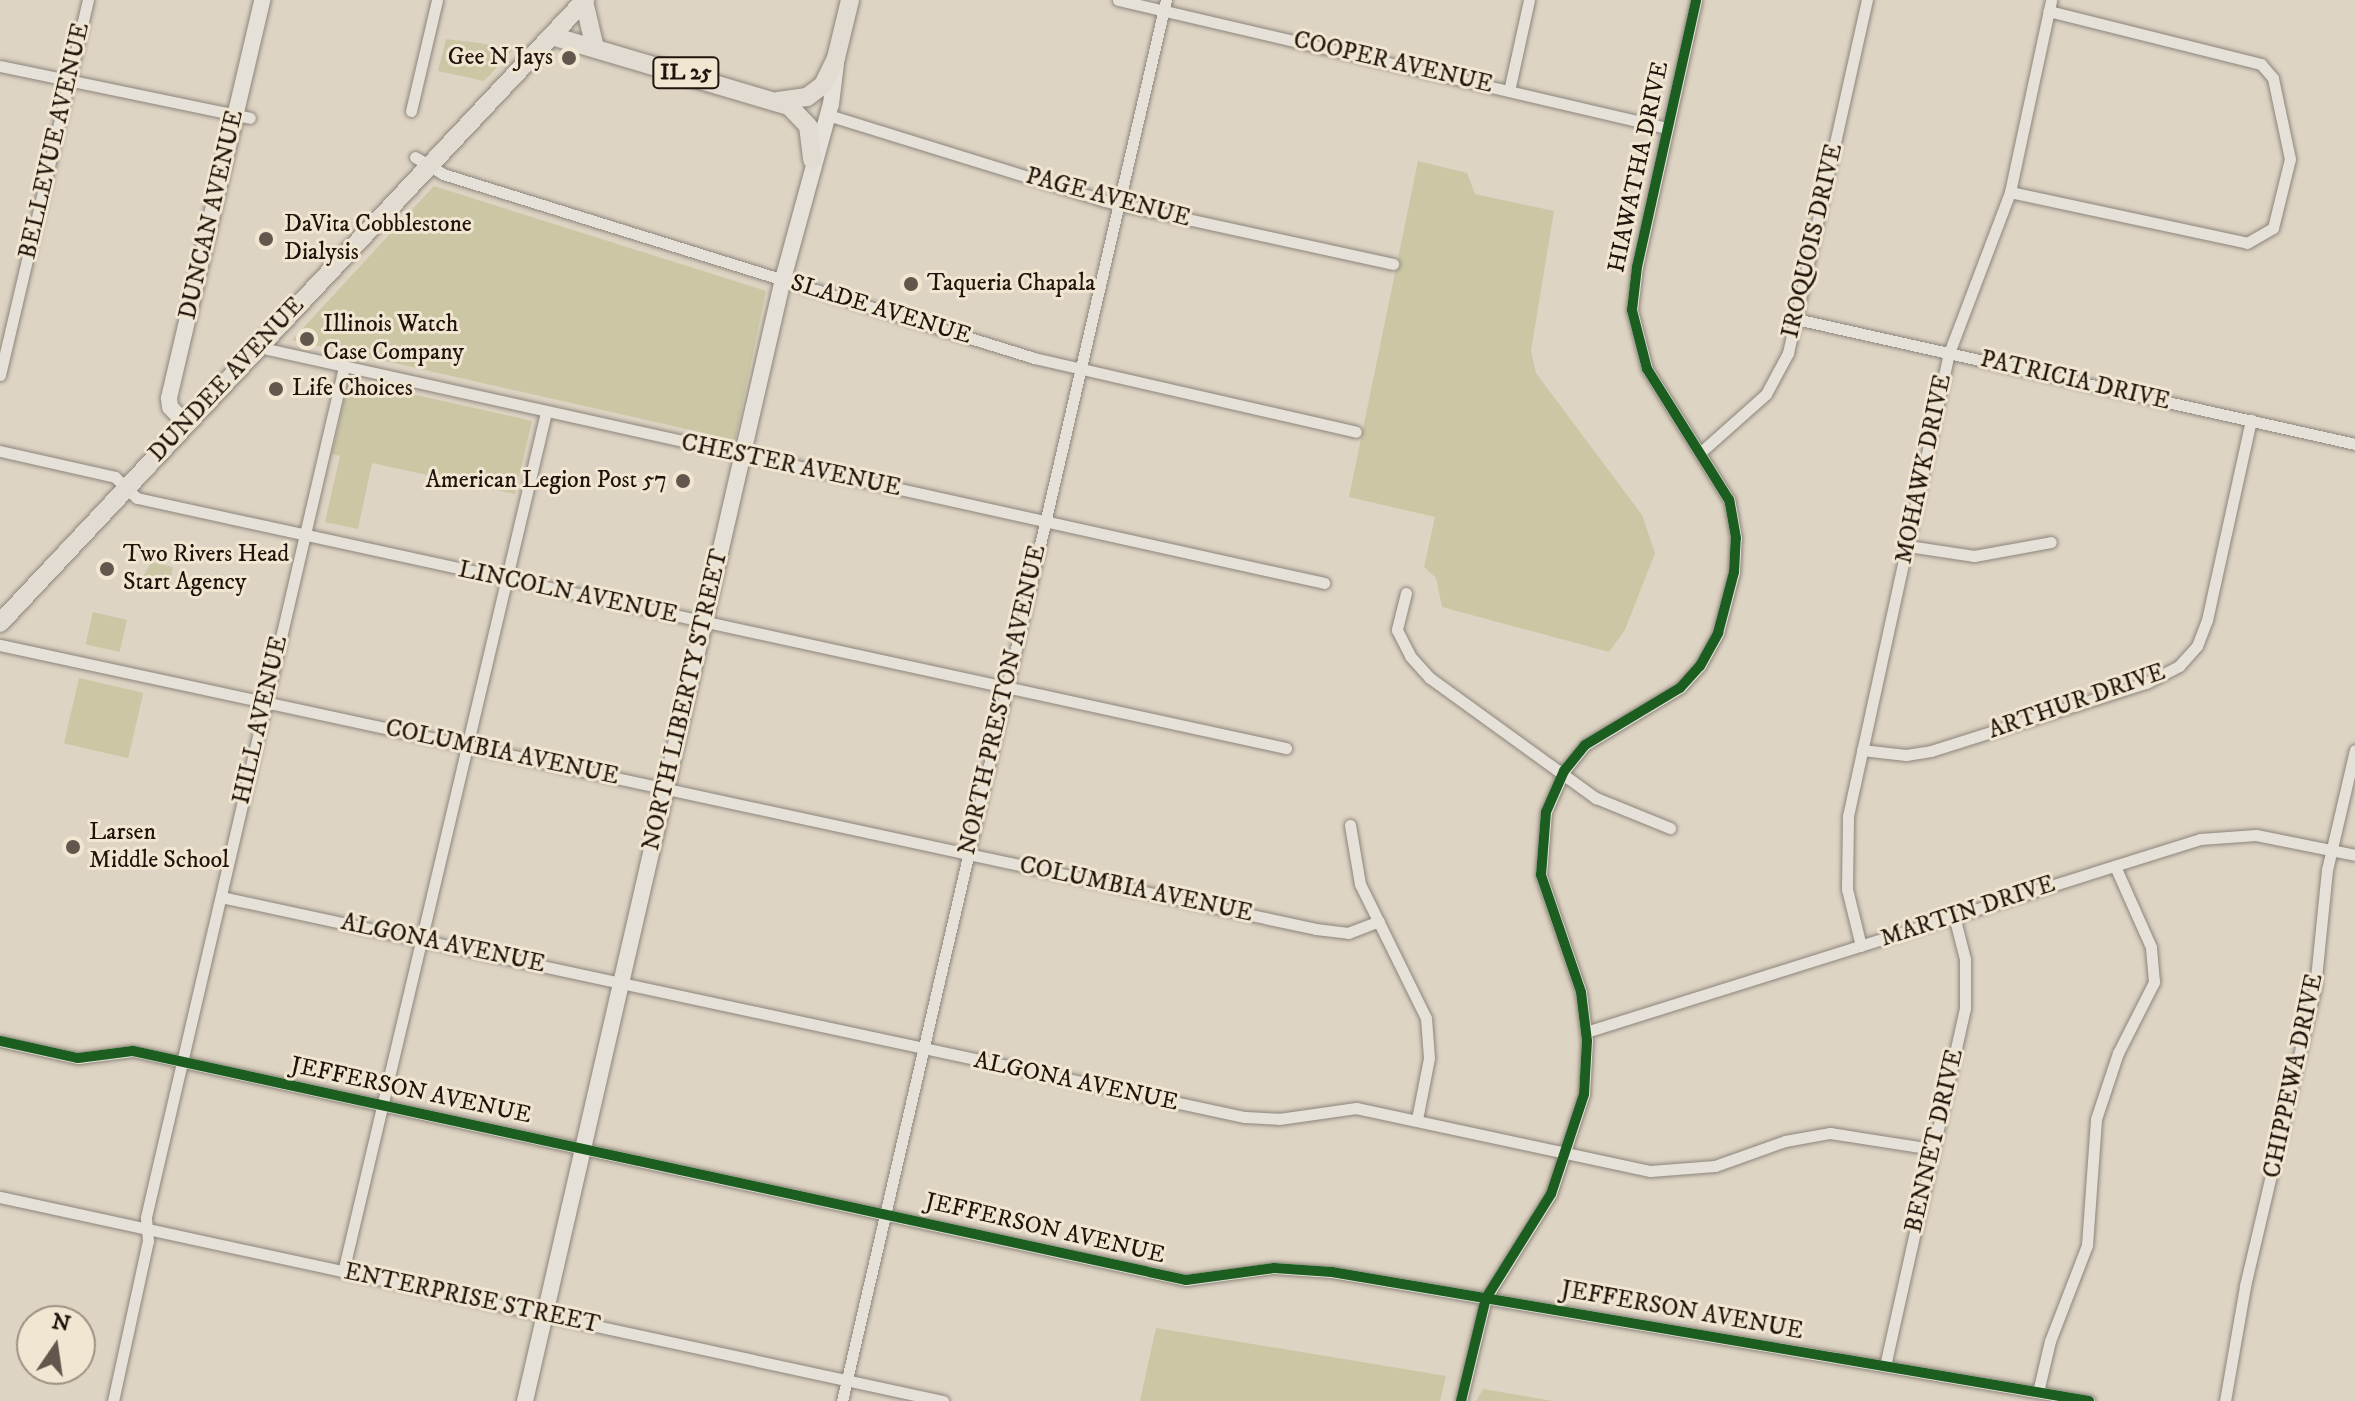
<!DOCTYPE html>
<style>
body{margin:0}
#map{position:relative;width:2355px;height:1401px;overflow:hidden;background:#ded4c4;font-family:"IM FELL DW Pica",serif}
div>[style]{position:absolute}
.green>*{inset:0;background:#cbc7a5;transform-origin:0 0}
.roads{filter:drop-shadow(0 0 2px #8c857b) drop-shadow(0 0 2px #8c857b)}
.street>*{height:11px;margin:-5.5px;padding:0 5.5px;transform-origin:5.5px;border-radius:5.5px;background:#e5e1d8}
.secondary>*{height:16px;margin:-8px;padding:0 8px;transform-origin:8px;border-radius:8px;background:#e5e1d8}
.primary>*{height:18px;margin:-9px;padding:0 9px;transform-origin:9px;border-radius:9px;background:#e1dbd2}
.cycleway>*{height:10px;margin:-5px;padding:0 5px;transform-origin:5px;border-radius:5px;background:#1b5e20}
.dots>*{width:22px;height:22px;translate:-50% -50%;box-sizing:border-box;border:4px solid #f0e6d2;border-radius:50%}
span{translate:-50% -50%;white-space:nowrap;text-align:center;line-height:1.15;-webkit-text-stroke:6px #f0e6d2;paint-order:stroke}
.shield-label span{padding:2px 6px;background:#f0e6d2;border:2px solid;border-radius:6px;-webkit-text-stroke-width:0}
.shield-label{font-size:22px;color:#20130b;font-weight:700}
.poi-label{font-size:24px;color:#20130b}
.right{translate:-100% -50%;text-align:right}
.left{translate:0 -50%;text-align:left}
.street-label{font-size:24px;color:#20130b}
.north{position:absolute;left:16px;top:1305px;width:80px;height:80px;box-sizing:border-box;background:#f0e6d2;border:2px solid #9d9282;border-radius:50%;rotate:13deg;font-size:22px;font-weight:700;line-height:32px;text-align:center;color:#20130b}
.north::after{content:'';display:block;margin:auto;width:28px;height:36px;background:#62574c;clip-path:polygon(50% 0,100% 100%,50% 72%,0 100%)}
</style>
<div id="map">
<div class="green">
<i style="clip-path:polygon(446px 39px,480px 43px,513px 50px,484px 81px,438px 71px)"></i>
<i style="clip-path:polygon(1418px 161px,1467px 173px,1475px 194px,1554px 211px,1531px 351px,1536px 373px,1642px 515px,1655px 553px,1625px 630px,1609px 652px,1442px 607px,1436px 578px,1424px 567px,1435px 517px,1349px 497px)"></i>
<i style="clip-path:polygon(434px 186px,766px 291px,735px 440px,292px 340px)"></i>
<i style="clip-path:polygon(349px 380px,532px 421px,515px 494px,372px 463px,358px 529px,325px 522px,340px 456px,332px 454px)"></i>
<i style="clip-path:polygon(151px 562px,173px 567px,169px 587px,141px 581px)"></i>
<i style="left:93px;top:612px;width:35px;height:33px;rotate:13deg"></i>
<i style="left:79px;top:678px;width:66px;height:67px;rotate:13deg"></i>
<i style="clip-path:polygon(1156px 1328px,1446px 1376px,1440px 1401px,1140px 1401px)"></i>
<i style="clip-path:polygon(1483px 1389px,1553px 1401px,1476px 1401px)"></i>
</div>
<div class="roads">
<div class="street">
<i style="left:1118px;top:0;width:564px;rotate:13.12deg"></i>
<i style="left:0;top:66px;width:255px;rotate:11.7deg"></i>
<i style="left:1509px;top:91px;width:93px;rotate:-77.6deg"></i>
<i style="left:411px;top:111px;width:114px;rotate:-76.8deg"></i>
<i style="left:828px;top:115px;width:290px;rotate:17.2deg"></i>
<i style="left:1105px;top:201px;width:295px;rotate:12.3deg"></i>
<i style="left:415px;top:157px;width:33px;rotate:31deg"></i>
<i style="left:443px;top:174px;width:619px;rotate:17.29deg"></i>
<i style="left:1034px;top:358px;width:330px;rotate:12.9deg"></i>
<i style="left:2010px;top:192px;width:242px;rotate:12.1deg"></i>
<i style="left:2247px;top:243px;width:30px;rotate:-30deg"></i>
<i style="left:2273px;top:228px;width:71px;rotate:-76.2deg"></i>
<i style="left:2290px;top:159px;width:83px;rotate:-101.9deg"></i>
<i style="left:2273px;top:78px;width:18px;rotate:-131deg"></i>
<i style="left:2261px;top:64px;width:219px;rotate:-166deg"></i>
<i style="left:1796px;top:319px;width:573px;rotate:12.6deg"></i>
<i style="left:258px;top:347px;width:1092px;rotate:12.48deg"></i>
<i style="left:0;top:375px;width:385px;rotate:-76.8deg"></i>
<i style="left:0;top:451px;width:118px;rotate:12.7deg"></i>
<i style="left:115px;top:477px;width:30px;rotate:44deg"></i>
<i style="left:137px;top:498px;width:1176px;rotate:12.28deg"></i>
<i style="left:1702px;top:451px;width:86px;rotate:-41.7deg"></i>
<i style="left:1766px;top:394px;width:47px;rotate:-61.8deg"></i>
<i style="left:1788px;top:353px;width:362px;rotate:-77.4deg"></i>
<i style="left:1908px;top:546px;width:67px;rotate:8.6deg"></i>
<i style="left:1974px;top:556px;width:78px;rotate:-10.3deg"></i>
<i style="left:1406px;top:593px;width:38px;rotate:104deg"></i>
<i style="left:1397px;top:630px;width:29px;rotate:63deg"></i>
<i style="left:1410px;top:656px;width:30px;rotate:48deg"></i>
<i style="left:1430px;top:678px;width:205px;rotate:35.9deg"></i>
<i style="left:1596px;top:798px;width:80px;rotate:22.1deg"></i>
<i style="left:0;top:645px;width:1346px;rotate:12.18deg"></i>
<i style="left:1316px;top:929px;width:32px;rotate:7deg"></i>
<i style="left:1348px;top:933px;width:33px;rotate:-21deg"></i>
<i style="left:1862px;top:750px;width:44px;rotate:6.5deg"></i>
<i style="left:1906px;top:755px;width:25px;rotate:-9deg"></i>
<i style="left:1931px;top:751px;width:225px;rotate:-17.6deg"></i>
<i style="left:2146px;top:683px;width:37px;rotate:-27deg"></i>
<i style="left:2179px;top:666px;width:27px;rotate:-48deg"></i>
<i style="left:2197px;top:646px;width:28px;rotate:-69deg"></i>
<i style="left:2207px;top:620px;width:205px;rotate:-77.6deg"></i>
<i style="left:1350px;top:825px;width:60px;rotate:80.4deg"></i>
<i style="left:1360px;top:884px;width:149px;rotate:63.8deg"></i>
<i style="left:1426px;top:1018px;width:40px;rotate:85.7deg"></i>
<i style="left:1429px;top:1058px;width:62px;rotate:101.1deg"></i>
<i style="left:221px;top:897px;width:1047px;rotate:12.13deg"></i>
<i style="left:1245px;top:1117px;width:34px;rotate:3deg"></i>
<i style="left:1279px;top:1119px;width:78px;rotate:-8.1deg"></i>
<i style="left:1356px;top:1108px;width:301px;rotate:12.1deg"></i>
<i style="left:1650px;top:1171px;width:65px;rotate:-4.4deg"></i>
<i style="left:1715px;top:1166px;width:74px;rotate:-19.7deg"></i>
<i style="left:1785px;top:1141px;width:46px;rotate:-10.1deg"></i>
<i style="left:1830px;top:1133px;width:103px;rotate:8.9deg"></i>
<i style="left:1861px;top:946px;width:59px;rotate:-103.8deg"></i>
<i style="left:1847px;top:889px;width:73px;rotate:-89.2deg"></i>
<i style="left:1848px;top:816px;width:474px;rotate:-77.7deg"></i>
<i style="left:1949px;top:353px;width:172px;rotate:-69.2deg"></i>
<i style="left:2010px;top:192px;width:196px;rotate:-77.9deg"></i>
<i style="left:1586px;top:1032px;width:644px;rotate:-17.45deg"></i>
<i style="left:2200px;top:839px;width:56px;rotate:-4.1deg"></i>
<i style="left:2256px;top:835px;width:101px;rotate:11.4deg"></i>
<i style="left:0;top:1041px;width:80px;rotate:12.3deg"></i>
<i style="left:78px;top:1058px;width:55px;rotate:-7.3deg"></i>
<i style="left:133px;top:1051px;width:1078px;rotate:12.27deg"></i>
<i style="left:1186px;top:1280px;width:89px;rotate:-7.8deg"></i>
<i style="left:1274px;top:1268px;width:58px;rotate:3.9deg"></i>
<i style="left:1332px;top:1272px;width:768px;rotate:9.67deg"></i>
<i style="left:0;top:1197px;width:965px;rotate:12.21deg"></i>
<i style="left:343px;top:1272px;width:884px;rotate:-76.72deg"></i>
<i style="left:1885px;top:1366px;width:367px;rotate:-77.4deg"></i>
<i style="left:1965px;top:1008px;width:49px;rotate:-90deg"></i>
<i style="left:1965px;top:959px;width:44px;rotate:-104.3deg"></i>
<i style="left:2038px;top:1392px;width:52px;rotate:-76.8deg"></i>
<i style="left:2050px;top:1341px;width:103px;rotate:-68.9deg"></i>
<i style="left:2087px;top:1245px;width:126px;rotate:-85.9deg"></i>
<i style="left:2096px;top:1119px;width:70px;rotate:-71.6deg"></i>
<i style="left:2118px;top:1053px;width:80px;rotate:-63.1deg"></i>
<i style="left:2154px;top:982px;width:35px;rotate:-95deg"></i>
<i style="left:2151px;top:947px;width:89px;rotate:-114deg"></i>
<i style="left:113px;top:1401px;width:164px;rotate:-77.7deg"></i>
<i style="left:148px;top:1241px;width:24px;rotate:-95deg"></i>
<i style="left:146px;top:1217px;width:873px;rotate:-76.89deg"></i>
<i style="left:842px;top:1401px;width:1438px;rotate:-76.98deg"></i>
<i style="left:1461px;top:1401px;width:106px;rotate:-76.4deg"></i>
<i style="left:1486px;top:1298px;width:123px;rotate:-58deg"></i>
<i style="left:1551px;top:1194px;width:105px;rotate:-71.7deg"></i>
<i style="left:1584px;top:1094px;width:53px;rotate:-86.8deg"></i>
<i style="left:1587px;top:1041px;width:49px;rotate:-97deg"></i>
<i style="left:1581px;top:992px;width:124px;rotate:-108.9deg"></i>
<i style="left:1541px;top:875px;width:63px;rotate:-85.5deg"></i>
<i style="left:1546px;top:812px;width:45px;rotate:-66.3deg"></i>
<i style="left:1564px;top:771px;width:33px;rotate:-51deg"></i>
<i style="left:1585px;top:745px;width:111px;rotate:-31deg"></i>
<i style="left:1680px;top:688px;width:30px;rotate:-48deg"></i>
<i style="left:1700px;top:666px;width:38px;rotate:-61deg"></i>
<i style="left:1718px;top:633px;width:63px;rotate:-75.3deg"></i>
<i style="left:1734px;top:572px;width:34px;rotate:-87deg"></i>
<i style="left:1736px;top:538px;width:39px;rotate:-100deg"></i>
<i style="left:1729px;top:500px;width:155px;rotate:-122deg"></i>
<i style="left:1647px;top:369px;width:61px;rotate:-104.3deg"></i>
<i style="left:1632px;top:310px;width:43px;rotate:-83.4deg"></i>
<i style="left:1637px;top:267px;width:273px;rotate:-77.5deg"></i>
<i style="left:2225px;top:1401px;width:117px;rotate:-80.1deg"></i>
<i style="left:2245px;top:1286px;width:306px;rotate:-76.8deg"></i>
<i style="left:2315px;top:988px;width:119px;rotate:-84.2deg"></i>
<i style="left:2327px;top:870px;width:123px;rotate:-76.9deg"></i>
</div>
<div class="secondary">
<i style="left:186px;top:424px;width:23px;rotate:-133deg"></i>
<i style="left:170px;top:407px;width:9px;rotate:-96deg"></i>
<i style="left:169px;top:398px;width:409px;rotate:-76.8deg"></i>
<i style="left:525px;top:1401px;width:1151px;rotate:-77.05deg"></i>
<i style="left:783px;top:279px;width:181px;rotate:-74.7deg"></i>
<i style="left:831px;top:104px;width:41px;rotate:-83deg"></i>
</div>
<div class="primary">
<i style="left:584px;top:1px;width:44px;rotate:76.9deg"></i>
<i style="left:552px;top:36px;width:247px;rotate:16.5deg"></i>
<i style="left:789px;top:106px;width:28px;rotate:46deg"></i>
<i style="left:808px;top:126px;width:34px;rotate:83deg"></i>
<i style="left:778px;top:101px;width:29px;rotate:-8deg"></i>
<i style="left:807px;top:97px;width:20px;rotate:-37deg"></i>
<i style="left:823px;top:85px;width:30px;rotate:-64deg"></i>
<i style="left:836px;top:58px;width:60px;rotate:-76.4deg"></i>
<i style="left:0;top:623px;width:855px;rotate:-46.8deg"></i>
</div>
</div>
<div class="cycleway">
<i style="left:0;top:1041px;width:80px;rotate:12.3deg"></i>
<i style="left:78px;top:1058px;width:55px;rotate:-7.3deg"></i>
<i style="left:133px;top:1051px;width:1078px;rotate:12.27deg"></i>
<i style="left:1186px;top:1280px;width:89px;rotate:-7.8deg"></i>
<i style="left:1274px;top:1268px;width:58px;rotate:3.9deg"></i>
<i style="left:1332px;top:1272px;width:768px;rotate:9.67deg"></i>
<i style="left:1461px;top:1401px;width:106px;rotate:-76.4deg"></i>
<i style="left:1486px;top:1298px;width:123px;rotate:-58deg"></i>
<i style="left:1551px;top:1194px;width:105px;rotate:-71.7deg"></i>
<i style="left:1584px;top:1094px;width:53px;rotate:-86.8deg"></i>
<i style="left:1587px;top:1041px;width:49px;rotate:-97deg"></i>
<i style="left:1581px;top:992px;width:124px;rotate:-108.9deg"></i>
<i style="left:1541px;top:875px;width:63px;rotate:-85.5deg"></i>
<i style="left:1546px;top:812px;width:45px;rotate:-66.3deg"></i>
<i style="left:1564px;top:771px;width:33px;rotate:-51deg"></i>
<i style="left:1585px;top:745px;width:111px;rotate:-31deg"></i>
<i style="left:1680px;top:688px;width:30px;rotate:-48deg"></i>
<i style="left:1700px;top:666px;width:38px;rotate:-61deg"></i>
<i style="left:1718px;top:633px;width:63px;rotate:-75.3deg"></i>
<i style="left:1734px;top:572px;width:34px;rotate:-87deg"></i>
<i style="left:1736px;top:538px;width:39px;rotate:-100deg"></i>
<i style="left:1729px;top:500px;width:155px;rotate:-122deg"></i>
<i style="left:1647px;top:369px;width:61px;rotate:-104.3deg"></i>
<i style="left:1632px;top:310px;width:43px;rotate:-83.4deg"></i>
<i style="left:1637px;top:267px;width:273px;rotate:-77.5deg"></i>
</div>
<div class="dots">
<i style="left:569px;top:58px;background:#62574c"></i>
<i style="left:266px;top:239px;background:#62574c"></i>
<i style="left:911px;top:284px;background:#62574c"></i>
<i style="left:307px;top:339px;background:#62574c"></i>
<i style="left:276px;top:389px;background:#62574c"></i>
<i style="left:683px;top:481px;background:#62574c"></i>
<i style="left:107px;top:569px;background:#62574c"></i>
<i style="left:73px;top:847px;background:#62574c"></i>
</div>
<div class="shield-label">
<span style="left:686px;top:73px">IL 25</span>
</div>
<div class="poi-label">
<span class="right" style="left:553px;top:58px">Gee N Jays</span>
<span class="left" style="left:284px;top:239px">DaVita Cobblestone<br>Dialysis</span>
<span class="left" style="left:927px;top:284px">Taqueria Chapala</span>
<span class="left" style="left:323px;top:339px">Illinois Watch<br>Case Company</span>
<span class="left" style="left:292px;top:389px">Life Choices</span>
<span class="right" style="left:667px;top:481px">American Legion Post 57</span>
<span class="left" style="left:123px;top:569px">Two Rivers Head<br>Start Agency</span>
<span class="left" style="left:89px;top:847px">Larsen<br>Middle School</span>
</div>
<div class="street-label">
<span style="left:1393px;top:63px;rotate:13deg">COOPER AVENUE</span>
<span style="left:55px;top:141px;rotate:-77deg">BELLEVUE AVENUE</span>
<span style="left:1639px;top:167px;rotate:-78deg">HIAWATHA DRIVE</span>
<span style="left:1108px;top:198px;rotate:15deg">PAGE AVENUE</span>
<span style="left:212px;top:215px;rotate:-77deg">DUNCAN AVENUE</span>
<span style="left:1813px;top:241px;rotate:-77deg">IROQUOIS DRIVE</span>
<span style="left:881px;top:310px;rotate:17deg">SLADE AVENUE</span>
<span style="left:227px;top:380px;rotate:-47deg">DUNDEE AVENUE</span>
<span style="left:2075px;top:381px;rotate:13deg">PATRICIA DRIVE</span>
<span style="left:791px;top:466px;rotate:12deg">CHESTER AVENUE</span>
<span style="left:1924px;top:469px;rotate:-78deg">MOHAWK DRIVE</span>
<span style="left:568px;top:593px;rotate:12deg">LINCOLN AVENUE</span>
<span style="left:686px;top:700px;rotate:-77deg">NORTH LIBERTY STREET</span>
<span style="left:1003px;top:700px;rotate:-77deg">NORTH PRESTON AVENUE</span>
<span style="left:2077px;top:702px;rotate:-19deg">ARTHUR DRIVE</span>
<span style="left:261px;top:720px;rotate:-77deg">HILL AVENUE</span>
<span style="left:502px;top:753px;rotate:12deg">COLUMBIA AVENUE</span>
<span style="left:1136px;top:890px;rotate:12deg">COLUMBIA AVENUE</span>
<span style="left:1968px;top:912px;rotate:-18deg">MARTIN DRIVE</span>
<span style="left:443px;top:944px;rotate:12deg">ALGONA AVENUE</span>
<span style="left:2294px;top:1076px;rotate:-78deg">CHIPPEWA DRIVE</span>
<span style="left:1076px;top:1082px;rotate:12deg">ALGONA AVENUE</span>
<span style="left:411px;top:1091px;rotate:12deg">JEFFERSON AVENUE</span>
<span style="left:1935px;top:1141px;rotate:-77deg">BENNET DRIVE</span>
<span style="left:1045px;top:1229px;rotate:13deg">JEFFERSON AVENUE</span>
<span style="left:472px;top:1299px;rotate:12deg">ENTERPRISE STREET</span>
<span style="left:1682px;top:1311px;rotate:10deg">JEFFERSON AVENUE</span>
</div>
<div class="north">N</div>
</div>
